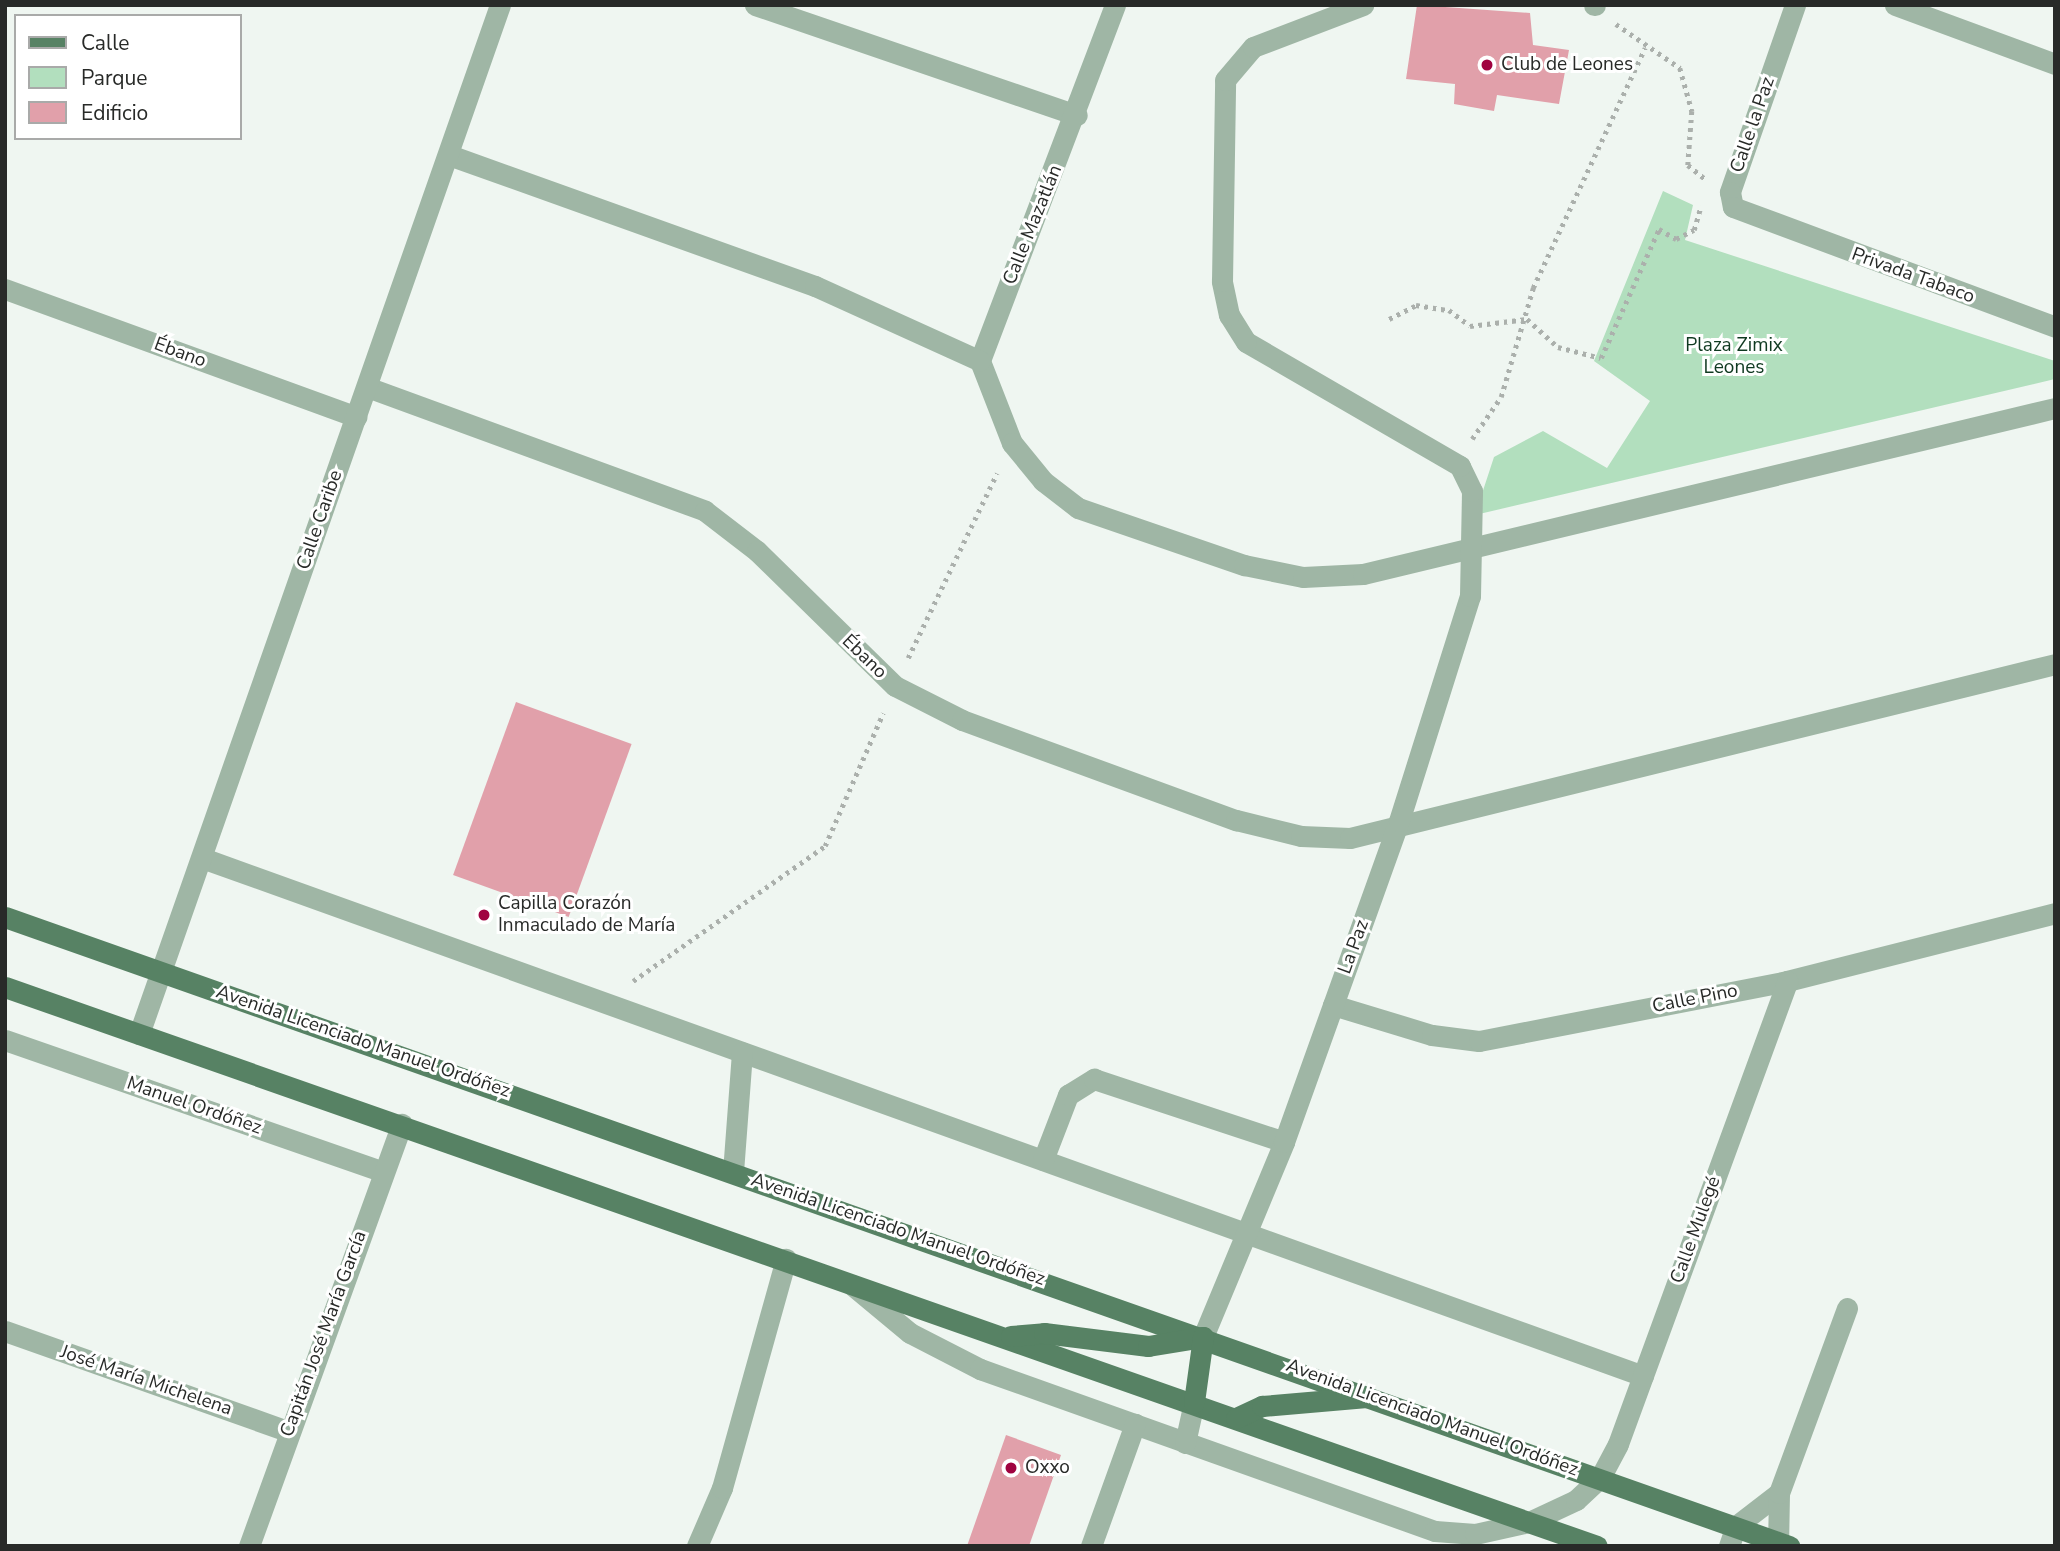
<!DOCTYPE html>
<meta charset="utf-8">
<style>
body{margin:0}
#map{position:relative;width:2060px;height:1551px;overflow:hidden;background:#eff6f1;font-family:"Nunito Sans",sans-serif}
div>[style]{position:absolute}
.green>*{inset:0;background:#b2dfbe}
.building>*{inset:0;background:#e1a0aa;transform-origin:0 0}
.path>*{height:4.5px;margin-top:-2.25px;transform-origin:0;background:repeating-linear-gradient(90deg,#abb0ac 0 3.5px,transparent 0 8.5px)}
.minor>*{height:21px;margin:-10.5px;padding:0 10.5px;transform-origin:10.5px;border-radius:10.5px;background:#9fb6a5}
.major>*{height:21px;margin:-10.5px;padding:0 10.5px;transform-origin:10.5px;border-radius:10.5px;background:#578264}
.dots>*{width:19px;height:19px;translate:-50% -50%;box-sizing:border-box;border:4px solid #fff;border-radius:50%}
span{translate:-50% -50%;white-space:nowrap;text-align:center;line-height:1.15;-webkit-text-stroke:6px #fff;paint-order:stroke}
.poi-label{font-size:19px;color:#282a28}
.left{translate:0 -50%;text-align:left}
.street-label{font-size:19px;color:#282a28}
.park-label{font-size:19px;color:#0f3920}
.frame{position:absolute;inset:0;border:7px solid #282a28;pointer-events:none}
.legend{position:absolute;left:14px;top:14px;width:228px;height:126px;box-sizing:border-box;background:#fff;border:2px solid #a9aaa9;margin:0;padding:9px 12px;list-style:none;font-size:21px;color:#282a28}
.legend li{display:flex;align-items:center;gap:14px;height:35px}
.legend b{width:35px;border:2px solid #a9aaa9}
</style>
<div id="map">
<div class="green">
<i style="clip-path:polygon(1663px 191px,1693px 205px,1685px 240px,2055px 361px,2055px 379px,1475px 515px,1494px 457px,1543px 431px,1607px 468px,1650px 401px,1594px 361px)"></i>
</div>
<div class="building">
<i style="clip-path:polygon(1417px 5px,1530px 13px,1533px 45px,1569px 50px,1559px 104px,1497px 95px,1494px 111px,1454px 104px,1455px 84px,1406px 79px)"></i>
<i style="left:516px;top:702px;width:123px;height:184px;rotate:20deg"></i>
<i style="clip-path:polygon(1006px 1435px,1061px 1455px,1029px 1546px,967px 1546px)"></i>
</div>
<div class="path">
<i style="left:1616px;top:24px;width:78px;rotate:34.5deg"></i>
<i style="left:1680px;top:68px;width:45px;rotate:74.4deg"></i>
<i style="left:1692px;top:111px;width:54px;rotate:94.2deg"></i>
<i style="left:1688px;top:165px;width:22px;rotate:39deg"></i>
<i style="left:1389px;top:319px;width:30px;rotate:-27deg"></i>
<i style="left:1416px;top:305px;width:33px;rotate:9deg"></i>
<i style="left:1449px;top:310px;width:26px;rotate:37deg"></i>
<i style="left:1470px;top:326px;width:57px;rotate:-7deg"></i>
<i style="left:1527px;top:319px;width:42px;rotate:42.1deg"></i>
<i style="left:1558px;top:347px;width:44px;rotate:14.3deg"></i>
<i style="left:1601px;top:358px;width:141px;rotate:-65.8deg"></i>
<i style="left:1659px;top:229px;width:20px;rotate:30deg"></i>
<i style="left:1676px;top:239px;width:20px;rotate:-27deg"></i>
<i style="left:1694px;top:230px;width:25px;rotate:-74deg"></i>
<i style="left:1472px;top:439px;width:51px;rotate:-55.4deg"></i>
<i style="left:1501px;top:397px;width:114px;rotate:-73.6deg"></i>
<i style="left:1533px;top:288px;width:265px;rotate:-65deg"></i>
<i style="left:908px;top:658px;width:205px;rotate:-64.3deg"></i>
<i style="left:633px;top:981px;width:235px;rotate:-35.1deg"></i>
<i style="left:825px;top:846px;width:145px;rotate:-66.4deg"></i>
</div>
<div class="minor">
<i style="left:755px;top:5px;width:340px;rotate:18.9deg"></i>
<i style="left:1115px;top:5px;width:381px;rotate:110.8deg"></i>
<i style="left:980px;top:361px;width:88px;rotate:68.7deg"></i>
<i style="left:1012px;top:443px;width:49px;rotate:50.8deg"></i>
<i style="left:1043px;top:481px;width:44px;rotate:37.6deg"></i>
<i style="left:1078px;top:508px;width:176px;rotate:19deg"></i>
<i style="left:1244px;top:565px;width:60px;rotate:11.5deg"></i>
<i style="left:1303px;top:577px;width:60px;rotate:-2.9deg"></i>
<i style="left:1363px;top:574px;width:712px;rotate:-13.49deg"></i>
<i style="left:1594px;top:5px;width:1px"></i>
<i style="left:1795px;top:5px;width:198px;rotate:109.2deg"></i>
<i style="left:1730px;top:192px;width:15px;rotate:79deg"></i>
<i style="left:1733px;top:207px;width:344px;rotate:20.4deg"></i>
<i style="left:1895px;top:5px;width:171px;rotate:20.2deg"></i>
<i style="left:449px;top:155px;width:389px;rotate:19.7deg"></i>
<i style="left:815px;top:286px;width:181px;rotate:24.4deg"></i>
<i style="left:5px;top:289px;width:374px;rotate:20deg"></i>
<i style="left:367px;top:387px;width:360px;rotate:20.1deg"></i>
<i style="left:705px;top:511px;width:66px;rotate:37.6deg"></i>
<i style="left:757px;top:551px;width:193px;rotate:44.4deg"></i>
<i style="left:895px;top:686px;width:75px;rotate:26.9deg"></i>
<i style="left:962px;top:720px;width:292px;rotate:20.1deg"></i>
<i style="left:1236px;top:820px;width:67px;rotate:13.8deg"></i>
<i style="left:1301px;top:836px;width:49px;rotate:2.3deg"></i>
<i style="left:1350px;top:838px;width:726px;rotate:-13.86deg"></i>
<i style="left:205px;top:859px;width:1528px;rotate:19.77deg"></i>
<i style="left:1333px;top:1005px;width:103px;rotate:16.9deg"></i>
<i style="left:1432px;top:1035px;width:47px;rotate:7.3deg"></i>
<i style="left:1479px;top:1041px;width:314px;rotate:-11deg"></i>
<i style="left:1787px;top:981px;width:276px;rotate:-14.2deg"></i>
<i style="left:139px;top:1034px;width:1090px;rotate:-70.67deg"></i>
<i style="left:5px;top:1040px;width:400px;rotate:19.2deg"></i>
<i style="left:1043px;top:1160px;width:70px;rotate:-69deg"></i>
<i style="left:1068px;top:1095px;width:31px;rotate:-32deg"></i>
<i style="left:1094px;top:1079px;width:200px;rotate:18.3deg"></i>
<i style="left:733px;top:1172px;width:120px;rotate:-85.7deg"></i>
<i style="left:852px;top:1285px;width:75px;rotate:39.6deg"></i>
<i style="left:910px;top:1333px;width:79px;rotate:27.2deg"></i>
<i style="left:980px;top:1369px;width:483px;rotate:19.6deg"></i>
<i style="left:1435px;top:1531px;width:40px;rotate:4.3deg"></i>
<i style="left:1475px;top:1534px;width:55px;rotate:-12.5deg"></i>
<i style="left:1529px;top:1522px;width:52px;rotate:-25.1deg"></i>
<i style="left:1576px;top:1500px;width:33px;rotate:-43deg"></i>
<i style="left:1600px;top:1478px;width:38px;rotate:-62deg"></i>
<i style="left:1618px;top:1444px;width:493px;rotate:-69.9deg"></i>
<i style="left:5px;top:1331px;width:299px;rotate:19.5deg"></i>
<i style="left:1203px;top:1337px;width:211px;rotate:-67.4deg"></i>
<i style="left:1284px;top:1142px;width:341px;rotate:-70.3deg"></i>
<i style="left:1399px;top:821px;width:236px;rotate:-72.5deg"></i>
<i style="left:1470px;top:596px;width:105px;rotate:-88.9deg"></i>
<i style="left:1472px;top:491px;width:28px;rotate:-116deg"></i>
<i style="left:1460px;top:466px;width:247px;rotate:-149.9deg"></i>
<i style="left:1246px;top:342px;width:32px;rotate:-122deg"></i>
<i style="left:1229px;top:315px;width:35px;rotate:-102deg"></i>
<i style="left:1222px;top:281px;width:201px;rotate:-89.1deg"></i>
<i style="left:1225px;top:80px;width:43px;rotate:-49.7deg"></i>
<i style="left:1253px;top:47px;width:118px;rotate:-20.9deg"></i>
<i style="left:1185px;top:1443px;width:42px;rotate:-77.6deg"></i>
<i style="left:249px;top:1546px;width:449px;rotate:-70.1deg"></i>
<i style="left:697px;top:1546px;width:63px;rotate:-66.7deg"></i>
<i style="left:722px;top:1488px;width:238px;rotate:-74.4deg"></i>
<i style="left:1091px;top:1546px;width:130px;rotate:-70.2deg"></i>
<i style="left:1729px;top:1546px;width:21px;rotate:-71deg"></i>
<i style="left:1736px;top:1526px;width:54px;rotate:-37.5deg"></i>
<i style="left:1778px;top:1546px;width:53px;rotate:-88.9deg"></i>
<i style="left:1779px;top:1493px;width:197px;rotate:-69.8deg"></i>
</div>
<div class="major">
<i style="left:5px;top:917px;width:1892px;rotate:19.42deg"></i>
<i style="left:5px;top:987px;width:1687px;rotate:19.35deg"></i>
<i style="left:1011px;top:1336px;width:33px;rotate:-5deg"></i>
<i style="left:1044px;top:1333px;width:105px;rotate:7.1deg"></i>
<i style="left:1148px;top:1346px;width:56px;rotate:-9.3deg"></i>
<i style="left:1203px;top:1337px;width:66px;rotate:97.9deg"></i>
<i style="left:1236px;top:1418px;width:29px;rotate:-25deg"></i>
<i style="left:1262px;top:1406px;width:105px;rotate:-4.9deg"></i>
</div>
<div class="dots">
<i style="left:1487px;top:65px;background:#a00240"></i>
<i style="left:484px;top:915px;background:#a00240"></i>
<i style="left:1011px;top:1468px;background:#a00240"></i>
</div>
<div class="poi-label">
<span class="left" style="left:1501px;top:65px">Club de Leones</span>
<span class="left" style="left:498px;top:915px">Capilla Corazón<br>Inmaculado de María</span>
<span class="left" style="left:1025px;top:1468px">Oxxo</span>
</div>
<div class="street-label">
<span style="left:1753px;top:125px;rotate:-71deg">Calle la Paz</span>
<span style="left:1033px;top:225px;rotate:-68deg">Calle Mazatlán</span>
<span style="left:1913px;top:276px;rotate:20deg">Privada Tabaco</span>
<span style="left:180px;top:353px;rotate:20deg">Ébano</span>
<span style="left:320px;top:520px;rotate:-71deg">Calle Caribe</span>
<span style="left:864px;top:657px;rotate:44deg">Ébano</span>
<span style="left:1354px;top:947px;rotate:-70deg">La Paz</span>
<span style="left:1695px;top:999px;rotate:-11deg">Calle Pino</span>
<span style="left:363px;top:1042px;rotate:19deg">Avenida Licenciado Manuel Ordóñez</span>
<span style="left:194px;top:1106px;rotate:19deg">Manuel Ordóñez</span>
<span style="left:898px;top:1230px;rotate:19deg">Avenida Licenciado Manuel Ordóñez</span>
<span style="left:1696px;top:1230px;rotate:-70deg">Calle Mulegé</span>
<span style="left:324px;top:1334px;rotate:-70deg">Capitán José María García</span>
<span style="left:146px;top:1381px;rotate:19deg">José María Michelena</span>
<span style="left:1432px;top:1418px;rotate:20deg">Avenida Licenciado Manuel Ordóñez</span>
</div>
<div class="park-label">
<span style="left:1734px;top:357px">Plaza Zimix<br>Leones</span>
</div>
<div class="frame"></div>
<ul class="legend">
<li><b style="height:9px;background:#578264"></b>Calle</li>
<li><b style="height:19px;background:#b2dfbe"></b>Parque</li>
<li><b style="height:19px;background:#e1a0aa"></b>Edificio</li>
</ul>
</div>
